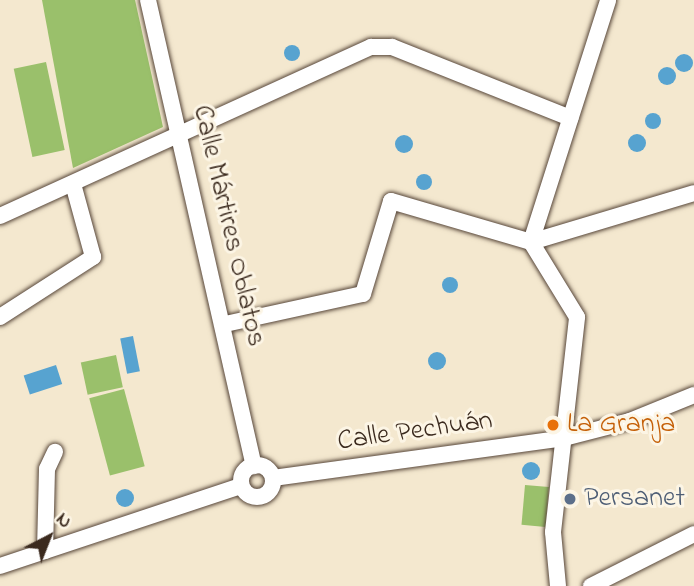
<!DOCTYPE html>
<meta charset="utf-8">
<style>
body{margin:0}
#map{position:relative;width:694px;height:586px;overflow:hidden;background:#f4e8cf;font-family:"Indie Flower",sans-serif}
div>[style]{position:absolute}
.green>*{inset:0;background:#9ac06b;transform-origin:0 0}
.water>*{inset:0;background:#57a3d0;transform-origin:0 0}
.round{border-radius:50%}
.roads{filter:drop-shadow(0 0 2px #574639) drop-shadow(0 0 2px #574639)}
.minor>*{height:16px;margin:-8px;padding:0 8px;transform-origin:8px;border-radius:8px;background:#fff}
.minor>.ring{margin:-8px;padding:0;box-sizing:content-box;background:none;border:16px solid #fff;border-radius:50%}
.dots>*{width:19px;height:19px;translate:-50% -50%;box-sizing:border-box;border:4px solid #fcf5e5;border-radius:50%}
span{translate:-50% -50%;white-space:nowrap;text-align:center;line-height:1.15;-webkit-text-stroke:6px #fcf5e5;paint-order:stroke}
.street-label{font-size:28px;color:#3b2a1e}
.food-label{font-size:28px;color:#c56008}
.left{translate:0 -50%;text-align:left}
.service-label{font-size:28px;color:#4e5e75}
.north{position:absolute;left:14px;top:502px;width:70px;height:70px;-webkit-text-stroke:5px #fcf5e5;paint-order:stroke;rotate:42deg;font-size:19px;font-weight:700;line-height:28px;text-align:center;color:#3b2a1e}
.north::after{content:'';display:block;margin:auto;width:24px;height:32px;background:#3b2a1e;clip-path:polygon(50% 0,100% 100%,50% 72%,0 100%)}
</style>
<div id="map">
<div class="green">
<i style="clip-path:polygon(42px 0,135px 0,163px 127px,73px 168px)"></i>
<i style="left:46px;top:62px;width:90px;height:33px;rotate:78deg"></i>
<i style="left:116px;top:355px;width:33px;height:36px;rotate:78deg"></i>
<i style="left:124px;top:389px;width:80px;height:36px;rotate:75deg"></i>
<i style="left:525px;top:485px;width:24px;height:40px;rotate:5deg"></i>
</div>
<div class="water">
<i class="round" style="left:284px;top:45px;width:16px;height:16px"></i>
<i class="round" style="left:675px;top:54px;width:18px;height:18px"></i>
<i class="round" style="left:658px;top:67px;width:18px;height:18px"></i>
<i class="round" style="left:645px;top:113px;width:16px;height:16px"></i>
<i class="round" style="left:628px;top:134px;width:18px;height:18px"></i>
<i class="round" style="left:395px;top:135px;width:18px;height:18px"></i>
<i class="round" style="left:416px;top:174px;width:16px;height:16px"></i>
<i class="round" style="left:442px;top:277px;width:16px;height:16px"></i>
<i style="left:133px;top:336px;width:36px;height:13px;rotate:79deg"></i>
<i class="round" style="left:428px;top:352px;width:18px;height:18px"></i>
<i style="left:56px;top:365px;width:20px;height:34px;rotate:72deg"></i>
<i class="round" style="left:522px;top:462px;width:18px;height:18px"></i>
<i class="round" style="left:116px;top:489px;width:18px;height:18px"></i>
</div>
<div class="roads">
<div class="minor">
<i style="left:148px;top:0;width:478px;rotate:77.2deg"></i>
<i style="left:0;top:216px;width:408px;rotate:-24.5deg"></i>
<i style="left:371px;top:47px;width:21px"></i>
<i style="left:392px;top:47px;width:192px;rotate:21.7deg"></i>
<i style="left:0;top:317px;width:111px;rotate:-32.8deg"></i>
<i style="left:93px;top:257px;width:76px;rotate:-105.3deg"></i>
<i style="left:225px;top:324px;width:141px;rotate:-12.3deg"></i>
<i style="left:363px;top:294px;width:97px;rotate:-73.2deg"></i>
<i style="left:391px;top:201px;width:146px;rotate:16.3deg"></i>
<i style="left:531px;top:242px;width:170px;rotate:-16.7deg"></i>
<i class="ring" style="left:241px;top:465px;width:16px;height:16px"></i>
<i style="left:273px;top:478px;width:294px;rotate:-7.8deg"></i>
<i style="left:564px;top:438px;width:68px;rotate:-14.4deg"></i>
<i style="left:630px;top:421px;width:69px;rotate:-22.1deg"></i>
<i style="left:45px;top:551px;width:82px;rotate:-88.6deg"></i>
<i style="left:47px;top:469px;width:19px;rotate:-65deg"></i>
<i style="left:0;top:566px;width:254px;rotate:-18.4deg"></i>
<i style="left:558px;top:586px;width:54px;rotate:-95.3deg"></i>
<i style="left:553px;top:532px;width:216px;rotate:-83.6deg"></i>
<i style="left:577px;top:317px;width:88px;rotate:-121.5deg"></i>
<i style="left:531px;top:242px;width:254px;rotate:-72.3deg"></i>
<i style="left:591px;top:586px;width:115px;rotate:-26.8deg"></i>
</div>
</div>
<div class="dots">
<i style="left:553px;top:425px;background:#e8710a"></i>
<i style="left:570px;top:499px;background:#5c6f8a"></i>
</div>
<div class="street-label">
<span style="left:228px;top:226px;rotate:77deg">Calle Mártires Oblatos</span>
<span style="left:415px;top:432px;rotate:-8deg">Calle Pechuán</span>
</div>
<div class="food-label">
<span class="left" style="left:567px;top:425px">La Granja</span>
</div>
<div class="service-label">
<span class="left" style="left:584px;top:499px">Persanet</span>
</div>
<div class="north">N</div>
</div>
